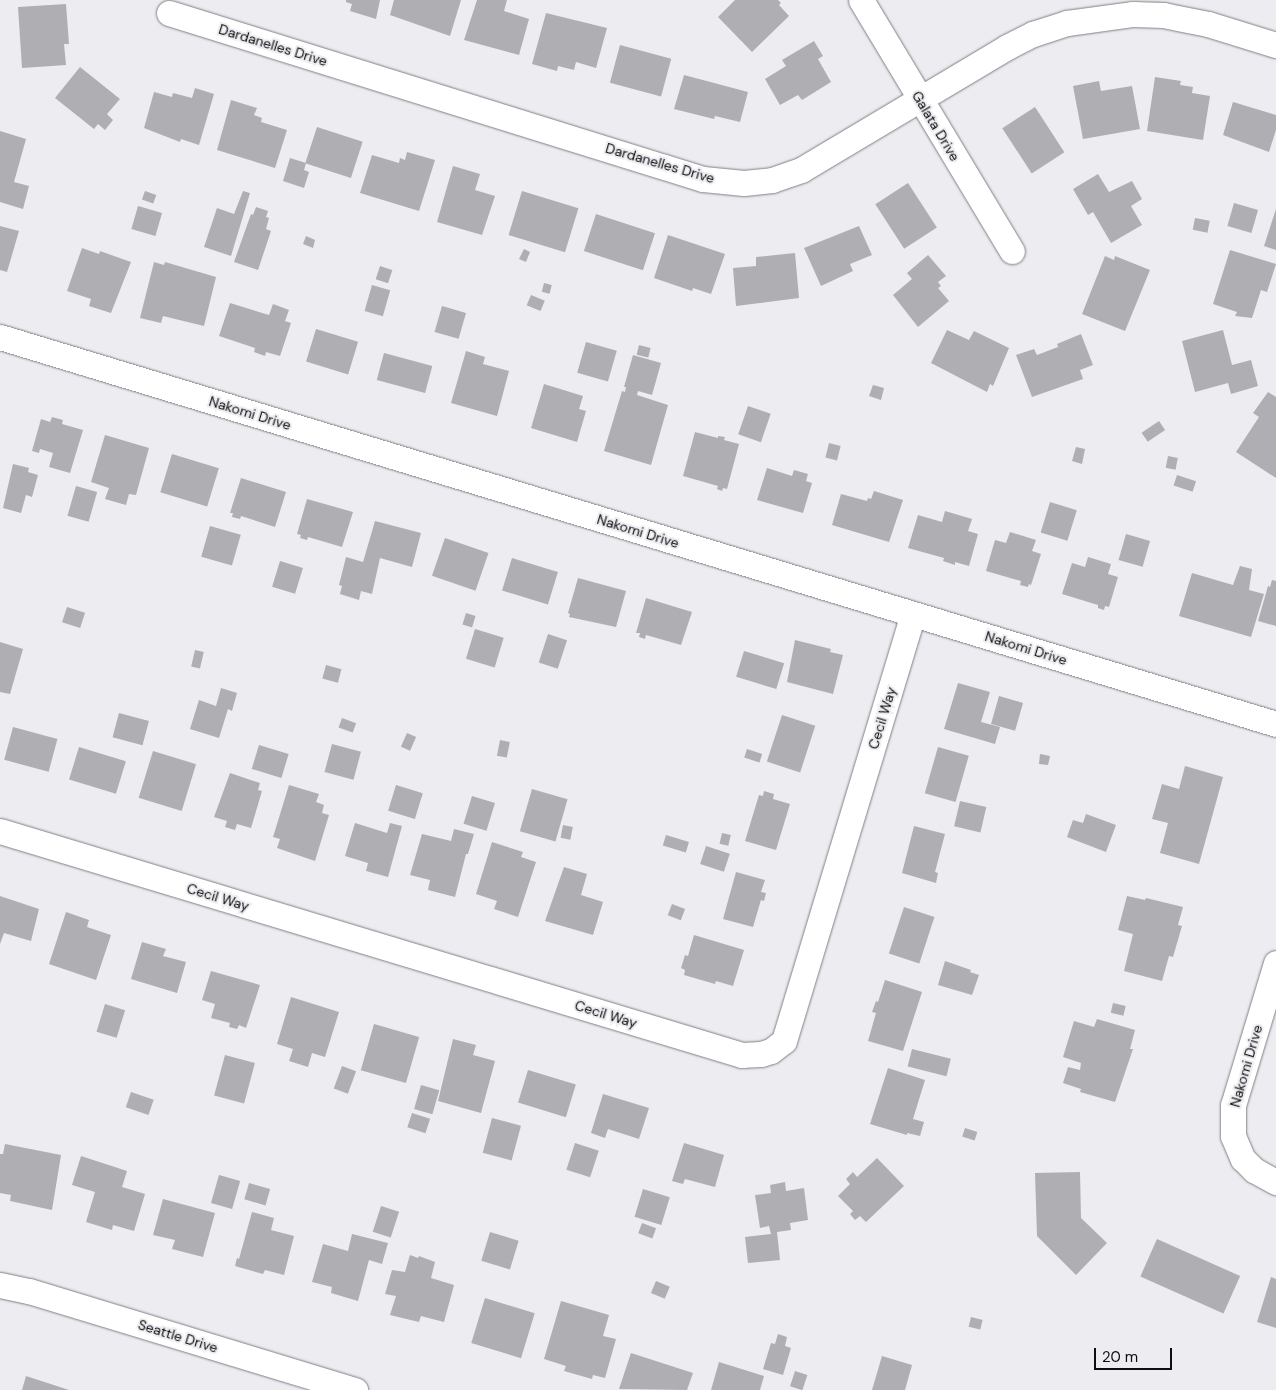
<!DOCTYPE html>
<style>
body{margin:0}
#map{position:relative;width:1276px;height:1390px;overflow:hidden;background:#ececf1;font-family:"DM Sans",sans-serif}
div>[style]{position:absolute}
.building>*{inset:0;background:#afaeb3;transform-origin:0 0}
.roads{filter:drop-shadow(0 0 1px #807f84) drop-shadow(0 0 1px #807f84)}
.minor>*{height:25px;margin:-12.5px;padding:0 12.5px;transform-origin:12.5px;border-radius:12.5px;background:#fff}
span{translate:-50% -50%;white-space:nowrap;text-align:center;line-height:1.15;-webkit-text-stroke:4px #ececf1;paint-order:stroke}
.street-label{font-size:14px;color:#0e0e0f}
.scale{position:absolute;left:1094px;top:1348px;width:78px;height:22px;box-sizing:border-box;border:2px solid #0e0e0f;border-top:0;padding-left:6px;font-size:15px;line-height:18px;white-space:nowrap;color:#0e0e0f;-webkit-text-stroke:4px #ececf1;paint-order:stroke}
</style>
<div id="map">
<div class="building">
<i style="clip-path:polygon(346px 0,380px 0,376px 19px,350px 11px,352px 4px,346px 2px)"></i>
<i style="clip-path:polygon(394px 0,461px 0,450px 36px,390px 15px)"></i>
<i style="clip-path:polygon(477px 0,507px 0,504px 11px,529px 19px,519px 55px,464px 40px)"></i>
<i style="clip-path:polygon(735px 0,778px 0,781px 3px,779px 5px,789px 16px,752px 52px,718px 17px)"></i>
<i style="clip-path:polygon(66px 4px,69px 44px,64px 44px,66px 65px,22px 68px,18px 7px)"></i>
<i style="clip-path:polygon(546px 13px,607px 28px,596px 68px,576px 62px,574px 70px,558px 66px,557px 71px,532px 64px)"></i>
<i style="clip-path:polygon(814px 41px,823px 56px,818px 59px,831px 82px,802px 100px,798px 95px,780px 105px,765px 79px,786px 66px,782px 60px)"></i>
<i style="left:620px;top:45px;width:53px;height:39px;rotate:15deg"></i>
<i style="clip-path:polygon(80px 67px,120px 99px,107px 114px,113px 120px,105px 130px,98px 124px,94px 129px,55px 98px)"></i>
<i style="clip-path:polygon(684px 75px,748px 92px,740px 122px,715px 116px,714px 119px,674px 109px)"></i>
<i style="clip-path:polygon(1155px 77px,1181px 81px,1180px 85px,1193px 87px,1192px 93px,1210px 96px,1203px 140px,1147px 131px)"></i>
<i style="clip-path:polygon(1099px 81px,1101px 91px,1132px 86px,1140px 129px,1083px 139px,1073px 86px)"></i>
<i style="clip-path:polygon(195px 88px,214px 94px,199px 145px,181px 139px,180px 142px,144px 128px,154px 92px,172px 97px,173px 93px,192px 98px)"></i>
<i style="clip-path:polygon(231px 100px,257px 108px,254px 115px,262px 118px,261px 122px,287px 130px,275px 168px,217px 150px)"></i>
<i style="clip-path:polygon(1233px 102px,1276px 115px,1276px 130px,1269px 152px,1223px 135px)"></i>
<i style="left:1035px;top:107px;width:54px;height:39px;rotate:57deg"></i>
<i style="left:317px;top:127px;width:48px;height:38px;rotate:18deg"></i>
<i style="clip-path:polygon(0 131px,26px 139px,14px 182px,29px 186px,23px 209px,0 202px)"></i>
<i style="clip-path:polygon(407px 152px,435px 160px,419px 211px,360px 193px,372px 155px,399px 163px,400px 158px,405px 160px)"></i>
<i style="clip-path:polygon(290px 158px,306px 163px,304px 170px,309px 172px,304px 188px,283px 181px)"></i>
<i style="clip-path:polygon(453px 166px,480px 174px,475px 190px,495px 196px,482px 235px,437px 222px)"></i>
<i style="clip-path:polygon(1098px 174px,1109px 192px,1132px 181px,1142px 199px,1131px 206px,1142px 225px,1111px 243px,1093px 212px,1088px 215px,1073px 189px)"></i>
<i style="left:908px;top:183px;width:53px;height:39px;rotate:57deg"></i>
<i style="left:145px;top:191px;width:12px;height:9px;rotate:20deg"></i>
<i style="clip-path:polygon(243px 191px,250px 193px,231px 256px,204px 247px,217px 208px,234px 214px)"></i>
<i style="left:522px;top:191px;width:59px;height:46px;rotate:17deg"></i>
<i style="left:1234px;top:203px;width:25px;height:24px;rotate:16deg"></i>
<i style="left:138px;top:206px;width:25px;height:24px;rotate:16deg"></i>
<i style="clip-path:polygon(256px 207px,268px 211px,266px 217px,269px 218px,266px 229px,271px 231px,258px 270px,234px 262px,251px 214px,253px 215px)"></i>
<i style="clip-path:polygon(1276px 209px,1276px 250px,1264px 246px)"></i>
<i style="left:596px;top:214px;width:62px;height:39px;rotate:18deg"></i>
<i style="left:1195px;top:218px;width:15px;height:12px;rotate:11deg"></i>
<i style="clip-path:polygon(0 226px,19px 231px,7px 272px,0 270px)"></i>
<i style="clip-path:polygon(859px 226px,872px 255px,850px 264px,853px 271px,821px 286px,804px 248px)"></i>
<i style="clip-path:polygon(668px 235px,725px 254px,711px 294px,693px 288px,692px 291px,654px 278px)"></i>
<i style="clip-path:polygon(306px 236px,315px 240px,313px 248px,303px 244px)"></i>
<i style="clip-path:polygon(82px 248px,99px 254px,100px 251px,131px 262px,111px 313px,89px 306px,91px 299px,67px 291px)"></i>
<i style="clip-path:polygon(524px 249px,530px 252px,526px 262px,519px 259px)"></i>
<i style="clip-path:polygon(1230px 250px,1276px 264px,1267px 292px,1261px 290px,1252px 318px,1235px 316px,1237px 312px,1213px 304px)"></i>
<i style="clip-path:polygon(795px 253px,799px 298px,736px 306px,733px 268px,756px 266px,756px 257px)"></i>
<i style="clip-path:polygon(928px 255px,946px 276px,938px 282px,941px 286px,938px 288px,949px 301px,918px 327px,893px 295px,912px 279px,907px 273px)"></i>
<i style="clip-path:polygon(1105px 256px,1114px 260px,1115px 256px,1150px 270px,1125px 331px,1082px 314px)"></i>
<i style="clip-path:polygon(154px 262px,164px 265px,165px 262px,216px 277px,204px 326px,163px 316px,161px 323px,140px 318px)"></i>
<i style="left:380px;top:266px;width:13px;height:14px;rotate:18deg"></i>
<i style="left:544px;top:283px;width:8px;height:9px;rotate:14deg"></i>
<i style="left:372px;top:285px;width:19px;height:27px;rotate:16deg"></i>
<i style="left:531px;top:295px;width:15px;height:11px;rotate:23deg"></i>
<i style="clip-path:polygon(230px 303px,269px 315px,273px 304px,289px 310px,285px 321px,291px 323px,280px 356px,266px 352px,265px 356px,254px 352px,255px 348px,219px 336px)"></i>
<i style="left:442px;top:306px;width:25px;height:27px;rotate:16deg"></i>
<i style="left:316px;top:329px;width:44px;height:34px;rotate:17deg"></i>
<i style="clip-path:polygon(947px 330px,969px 340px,974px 331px,1009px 348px,993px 386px,990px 384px,987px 392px,931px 363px)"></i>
<i style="clip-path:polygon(1223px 330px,1232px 365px,1251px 360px,1258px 386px,1231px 394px,1228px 383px,1195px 392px,1182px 341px)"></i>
<i style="clip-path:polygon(1081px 334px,1093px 365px,1080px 370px,1083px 379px,1032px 397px,1016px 355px,1034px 349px,1037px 355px,1058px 347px,1057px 344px)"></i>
<i style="left:586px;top:342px;width:32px;height:32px;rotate:16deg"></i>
<i style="left:639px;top:345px;width:12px;height:10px;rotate:14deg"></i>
<i style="clip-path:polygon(466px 351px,485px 357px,483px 364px,509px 371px,497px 416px,451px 403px)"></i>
<i style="left:384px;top:353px;width:50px;height:28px;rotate:15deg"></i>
<i style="clip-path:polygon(633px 355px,661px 363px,652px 395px,638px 391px,637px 395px,668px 405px,651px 465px,604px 451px,622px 391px,625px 392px,626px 387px,624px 387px)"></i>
<i style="clip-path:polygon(544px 384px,583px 396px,579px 409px,586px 411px,577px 442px,531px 428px)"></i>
<i style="clip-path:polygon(873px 385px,884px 388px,881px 400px,869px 396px)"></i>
<i style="clip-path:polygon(1268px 392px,1276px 397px,1276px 478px,1236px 452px,1259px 417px,1253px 413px)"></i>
<i style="left:748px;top:406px;width:24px;height:30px;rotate:19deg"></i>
<i style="clip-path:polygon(52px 417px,63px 420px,62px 424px,83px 430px,70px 473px,49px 467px,53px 453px,40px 449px,39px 453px,32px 451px,41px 419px,50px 422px)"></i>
<i style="left:1159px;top:421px;width:11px;height:21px;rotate:56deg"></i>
<i style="clip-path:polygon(695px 432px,718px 438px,718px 436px,725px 437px,724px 440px,739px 444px,727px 489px,723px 488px,722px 491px,717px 489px,718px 486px,683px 476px)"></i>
<i style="clip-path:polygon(105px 435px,149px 448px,136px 495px,129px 494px,126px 505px,105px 499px,109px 488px,91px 482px)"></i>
<i style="left:829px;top:443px;width:12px;height:15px;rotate:14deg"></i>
<i style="clip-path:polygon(1076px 447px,1085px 449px,1082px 464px,1072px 461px)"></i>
<i style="left:172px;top:454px;width:49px;height:40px;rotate:17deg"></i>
<i style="left:1168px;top:456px;width:10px;height:12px;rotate:11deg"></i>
<i style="clip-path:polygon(13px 464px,29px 468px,28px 472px,38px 475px,32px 497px,26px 495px,21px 513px,3px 508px)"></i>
<i style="clip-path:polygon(767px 468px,792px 476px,794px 470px,808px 474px,806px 481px,812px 483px,803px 513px,757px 500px)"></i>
<i style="left:1177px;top:475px;width:20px;height:11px;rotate:18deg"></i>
<i style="clip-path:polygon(241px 478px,286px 492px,275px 527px,241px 516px,240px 519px,232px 517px,233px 513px,230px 513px)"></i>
<i style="left:76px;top:486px;width:22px;height:31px;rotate:16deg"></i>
<i style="clip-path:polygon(874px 491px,903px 500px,889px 542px,832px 525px,841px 494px,867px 501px,868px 498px,871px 499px)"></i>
<i style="clip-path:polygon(307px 499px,353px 512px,342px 547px,308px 537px,307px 540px,300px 538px,301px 535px,297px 534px)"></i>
<i style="left:1050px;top:502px;width:28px;height:32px;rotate:17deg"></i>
<i style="clip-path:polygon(945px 511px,972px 519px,968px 531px,978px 534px,969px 566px,955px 562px,955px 565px,943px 561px,944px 558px,908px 548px,918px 515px,942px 522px)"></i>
<i style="clip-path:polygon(375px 521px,421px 533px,412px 567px,380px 558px,372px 594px,361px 591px,359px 600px,340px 594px,342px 586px,339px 585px,346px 557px,363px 562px)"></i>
<i style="left:210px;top:526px;width:32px;height:32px;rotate:16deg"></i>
<i style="clip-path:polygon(1010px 532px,1036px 540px,1032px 551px,1041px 554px,1031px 585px,1029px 584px,1028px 587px,1020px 585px,1021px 581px,986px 571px,995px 540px,1006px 543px)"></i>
<i style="left:1126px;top:534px;width:25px;height:27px;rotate:16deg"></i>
<i style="left:445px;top:538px;width:46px;height:40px;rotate:19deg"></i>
<i style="clip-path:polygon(1088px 557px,1111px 564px,1108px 574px,1118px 577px,1109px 607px,1105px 606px,1104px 610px,1098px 608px,1098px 605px,1062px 594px,1072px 563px,1085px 567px)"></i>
<i style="left:512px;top:558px;width:48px;height:34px;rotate:17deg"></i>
<i style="left:280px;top:561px;width:24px;height:27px;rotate:17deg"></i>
<i style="clip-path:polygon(1240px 566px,1252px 569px,1249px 590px,1264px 594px,1251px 637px,1179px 616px,1192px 573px,1233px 585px)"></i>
<i style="clip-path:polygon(578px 578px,626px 591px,616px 627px,569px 617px,570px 614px,568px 613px)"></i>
<i style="clip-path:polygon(1272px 580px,1276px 581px,1276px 626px,1258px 621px,1268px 586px,1270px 587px)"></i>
<i style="clip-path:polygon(646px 598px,692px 612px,681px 645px,646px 635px,645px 639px,639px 637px,640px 633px,636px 633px)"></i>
<i style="left:67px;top:607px;width:19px;height:16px;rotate:18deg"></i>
<i style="left:466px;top:613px;width:10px;height:12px;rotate:17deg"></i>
<i style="left:475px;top:629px;width:30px;height:31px;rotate:17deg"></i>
<i style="left:548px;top:634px;width:20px;height:30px;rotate:18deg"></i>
<i style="clip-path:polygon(795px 640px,831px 649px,830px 652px,843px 655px,833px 694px,787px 682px)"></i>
<i style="clip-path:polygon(0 642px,23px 649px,10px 694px,0 692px)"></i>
<i style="left:195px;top:650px;width:9px;height:17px;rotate:13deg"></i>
<i style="left:744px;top:651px;width:42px;height:27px;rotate:17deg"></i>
<i style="left:326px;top:665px;width:16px;height:14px;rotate:15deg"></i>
<i style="clip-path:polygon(958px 683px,990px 692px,981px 722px,1000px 727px,995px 744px,944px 729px)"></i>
<i style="clip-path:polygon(221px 688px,237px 693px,232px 711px,228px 709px,219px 738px,190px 729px,199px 700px,216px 706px)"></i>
<i style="left:999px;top:696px;width:25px;height:29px;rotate:16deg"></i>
<i style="left:119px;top:713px;width:31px;height:25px;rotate:15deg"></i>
<i style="left:782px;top:715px;width:35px;height:49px;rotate:18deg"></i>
<i style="left:342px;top:718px;width:15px;height:10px;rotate:20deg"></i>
<i style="left:13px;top:727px;width:46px;height:34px;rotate:15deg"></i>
<i style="left:407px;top:733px;width:10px;height:15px;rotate:24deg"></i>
<i style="left:500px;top:740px;width:10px;height:16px;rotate:11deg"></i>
<i style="left:332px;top:744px;width:30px;height:29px;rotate:15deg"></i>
<i style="left:259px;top:745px;width:31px;height:25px;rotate:17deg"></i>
<i style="left:79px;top:747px;width:49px;height:34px;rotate:17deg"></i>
<i style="left:938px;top:747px;width:32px;height:48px;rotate:16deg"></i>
<i style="left:747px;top:749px;width:16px;height:9px;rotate:18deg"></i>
<i style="left:153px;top:751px;width:45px;height:49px;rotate:17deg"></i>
<i style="clip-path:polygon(1040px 754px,1050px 756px,1048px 765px,1039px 764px)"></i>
<i style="clip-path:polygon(1185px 766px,1223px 777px,1199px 864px,1160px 853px,1168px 823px,1152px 819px,1162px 784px,1179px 789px)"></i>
<i style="clip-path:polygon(230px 773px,260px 783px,258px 790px,262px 791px,251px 828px,237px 824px,235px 830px,225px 827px,227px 821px,214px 817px)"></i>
<i style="clip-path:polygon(289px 785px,319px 794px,316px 802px,324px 805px,322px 813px,329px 815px,315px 861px,277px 848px,280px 839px,273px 837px)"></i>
<i style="left:396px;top:785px;width:28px;height:27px;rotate:17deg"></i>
<i style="left:532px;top:789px;width:37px;height:44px;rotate:16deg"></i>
<i style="clip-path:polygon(764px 791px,774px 794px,773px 799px,790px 804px,776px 850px,745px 841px,759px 795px,763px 796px)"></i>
<i style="left:472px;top:796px;width:24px;height:29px;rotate:17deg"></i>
<i style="left:960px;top:801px;width:27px;height:26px;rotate:13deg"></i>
<i style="clip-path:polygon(1086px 814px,1116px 825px,1106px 852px,1067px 837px,1073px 820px,1083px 823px)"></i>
<i style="clip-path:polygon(355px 823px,387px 833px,390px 823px,402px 826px,388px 877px,366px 871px,368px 863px,345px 856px)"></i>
<i style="left:563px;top:825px;width:10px;height:13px;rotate:11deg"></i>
<i style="clip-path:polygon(914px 826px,945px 834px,935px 872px,938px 873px,936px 883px,902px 873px)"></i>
<i style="clip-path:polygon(454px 829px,474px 834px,468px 854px,466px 854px,455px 897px,428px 890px,430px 880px,410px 875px,422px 834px,451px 841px)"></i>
<i style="left:722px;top:833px;width:9px;height:11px;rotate:13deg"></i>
<i style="left:666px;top:835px;width:24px;height:11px;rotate:17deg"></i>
<i style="clip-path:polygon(492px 842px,523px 852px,521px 857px,536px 862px,518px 917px,494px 909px,497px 901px,476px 894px)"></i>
<i style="left:706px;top:846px;width:25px;height:19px;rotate:18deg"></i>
<i style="clip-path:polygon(564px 867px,587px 874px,581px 895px,603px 902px,593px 935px,545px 921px)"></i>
<i style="clip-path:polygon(736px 872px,765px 880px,761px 892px,766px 893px,764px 901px,761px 900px,753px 927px,723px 919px)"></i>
<i style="clip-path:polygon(0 896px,39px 909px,31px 941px,4px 933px,0 944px)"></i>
<i style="clip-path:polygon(1127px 896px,1145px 900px,1146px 898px,1183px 907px,1178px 925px,1182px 926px,1173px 957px,1169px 956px,1162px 981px,1124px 971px,1133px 934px,1118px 930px)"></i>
<i style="left:672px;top:904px;width:14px;height:12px;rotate:21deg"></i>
<i style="left:904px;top:907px;width:32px;height:49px;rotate:18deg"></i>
<i style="clip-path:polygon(66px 912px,89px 920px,87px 927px,111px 935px,96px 980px,49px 964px)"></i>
<i style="clip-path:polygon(694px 935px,744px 950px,733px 986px,716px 981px,715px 984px,684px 975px,685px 970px,681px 968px,685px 955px,688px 956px)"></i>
<i style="clip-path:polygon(142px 942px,166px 949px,163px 956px,186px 962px,177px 993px,131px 979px)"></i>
<i style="clip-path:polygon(945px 961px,971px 970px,970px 972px,979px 975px,972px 995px,938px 985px)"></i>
<i style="clip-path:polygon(211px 971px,260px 985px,246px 1028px,239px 1025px,237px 1029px,229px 1027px,230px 1023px,211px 1018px,215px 1004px,202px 1000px)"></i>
<i style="clip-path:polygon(885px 980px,922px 992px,903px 1051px,868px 1041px,876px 1013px,872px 1012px,876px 1001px,878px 1002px)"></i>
<i style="clip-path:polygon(291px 997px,339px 1012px,325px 1057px,312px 1053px,308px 1067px,289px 1061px,293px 1049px,277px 1044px)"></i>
<i style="left:1113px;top:1003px;width:13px;height:10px;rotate:13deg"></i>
<i style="left:105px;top:1004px;width:21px;height:29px;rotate:17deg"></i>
<i style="clip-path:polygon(1097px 1019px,1135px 1030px,1130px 1049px,1133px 1049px,1115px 1102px,1080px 1092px,1081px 1089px,1063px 1083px,1068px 1067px,1080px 1070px,1081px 1063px,1063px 1057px,1074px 1021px,1094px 1027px)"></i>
<i style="left:374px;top:1024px;width:47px;height:48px;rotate:16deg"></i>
<i style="clip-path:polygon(453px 1039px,476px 1045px,473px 1055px,495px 1061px,481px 1113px,438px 1101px)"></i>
<i style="left:912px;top:1049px;width:40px;height:18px;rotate:14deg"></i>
<i style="left:225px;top:1055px;width:31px;height:42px;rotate:15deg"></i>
<i style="left:342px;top:1066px;width:15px;height:24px;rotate:20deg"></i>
<i style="clip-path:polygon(888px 1068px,925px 1080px,913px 1119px,924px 1122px,920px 1136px,907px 1133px,907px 1135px,870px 1124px)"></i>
<i style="left:528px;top:1070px;width:50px;height:34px;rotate:17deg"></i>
<i style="left:421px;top:1085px;width:19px;height:25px;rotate:16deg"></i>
<i style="left:131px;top:1092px;width:24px;height:16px;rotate:19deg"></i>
<i style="clip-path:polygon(603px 1094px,649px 1108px,639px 1139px,608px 1129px,605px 1138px,591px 1133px)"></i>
<i style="left:412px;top:1113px;width:19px;height:15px;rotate:18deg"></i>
<i style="left:492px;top:1118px;width:30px;height:36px;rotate:15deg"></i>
<i style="left:965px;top:1128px;width:13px;height:9px;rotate:18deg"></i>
<i style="left:575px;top:1143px;width:25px;height:28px;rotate:18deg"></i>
<i style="clip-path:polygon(684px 1143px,724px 1155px,715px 1187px,685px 1179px,683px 1184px,672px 1181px)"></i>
<i style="clip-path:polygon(5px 1144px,61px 1155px,52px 1210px,10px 1201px,11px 1195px,0 1193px,0 1154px,3px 1154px)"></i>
<i style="clip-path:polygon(81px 1156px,127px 1171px,122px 1187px,145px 1194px,134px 1231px,113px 1225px,112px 1230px,86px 1222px,95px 1192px,72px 1185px)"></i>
<i style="clip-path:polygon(877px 1158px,904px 1186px,866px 1222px,860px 1216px,855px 1220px,850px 1214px,853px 1211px,838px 1196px,850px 1184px,846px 1179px,853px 1172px,857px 1177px)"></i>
<i style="clip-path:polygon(1080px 1172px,1081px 1218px,1107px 1243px,1076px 1275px,1037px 1236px,1035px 1173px)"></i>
<i style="left:219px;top:1175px;width:22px;height:29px;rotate:16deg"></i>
<i style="clip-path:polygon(785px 1182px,786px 1191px,804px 1188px,808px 1220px,790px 1223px,791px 1230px,777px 1232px,780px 1260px,748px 1263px,745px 1237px,771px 1234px,769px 1226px,760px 1228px,755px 1195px,771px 1193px,770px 1185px)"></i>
<i style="left:249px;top:1183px;width:22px;height:17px;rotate:16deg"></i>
<i style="left:643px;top:1189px;width:28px;height:29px;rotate:17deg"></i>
<i style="clip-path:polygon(163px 1199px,215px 1213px,203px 1257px,172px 1249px,175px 1240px,153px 1235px)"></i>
<i style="left:381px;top:1206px;width:19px;height:27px;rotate:18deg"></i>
<i style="clip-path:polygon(252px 1212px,274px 1218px,271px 1230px,294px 1236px,284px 1275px,265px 1270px,263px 1274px,235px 1266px,237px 1258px,239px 1259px)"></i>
<i style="left:642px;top:1223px;width:15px;height:11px;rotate:20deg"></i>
<i style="left:490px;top:1232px;width:30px;height:30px;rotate:17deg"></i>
<i style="clip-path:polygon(352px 1234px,388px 1243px,382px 1264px,369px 1260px,358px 1301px,331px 1293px,332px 1287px,312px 1282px,323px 1244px,348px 1251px)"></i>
<i style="left:1157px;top:1239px;width:91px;height:41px;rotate:24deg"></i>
<i style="clip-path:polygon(410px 1255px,418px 1258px,419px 1256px,435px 1262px,431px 1278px,454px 1285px,444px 1322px,421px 1316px,419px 1322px,390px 1315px,396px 1296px,385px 1294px,392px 1270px,405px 1272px)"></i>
<i style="clip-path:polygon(1271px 1277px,1276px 1279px,1276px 1328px,1257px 1322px)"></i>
<i style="left:656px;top:1281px;width:15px;height:13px;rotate:23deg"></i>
<i style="left:485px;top:1298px;width:52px;height:47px;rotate:17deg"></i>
<i style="clip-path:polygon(561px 1301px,609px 1315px,603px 1336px,616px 1339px,605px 1378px,593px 1375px,592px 1379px,564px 1371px,566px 1366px,544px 1359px)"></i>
<i style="left:971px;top:1317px;width:12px;height:10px;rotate:14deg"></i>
<i style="clip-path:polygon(778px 1334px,787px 1337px,785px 1346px,791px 1348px,783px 1375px,763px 1369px,771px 1343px,775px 1344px)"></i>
<i style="clip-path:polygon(631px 1353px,693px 1373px,687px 1390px,619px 1389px)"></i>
<i style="clip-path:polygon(882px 1356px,912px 1365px,905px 1390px,872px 1390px)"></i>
<i style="clip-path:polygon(719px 1362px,764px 1376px,760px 1390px,711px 1390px)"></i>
<i style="left:795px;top:1371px;width:13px;height:16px;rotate:18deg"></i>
<i style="clip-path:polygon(26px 1376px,69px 1390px,22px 1390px)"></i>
</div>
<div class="roads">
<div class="minor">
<i style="left:861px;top:0;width:293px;rotate:59deg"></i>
<i style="left:169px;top:13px;width:559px;rotate:17.27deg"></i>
<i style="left:703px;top:179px;width:41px;rotate:5.6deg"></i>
<i style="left:744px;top:183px;width:28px;rotate:-6deg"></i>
<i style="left:772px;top:180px;width:31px;rotate:-19deg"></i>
<i style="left:801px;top:170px;width:240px;rotate:-30.8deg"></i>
<i style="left:1007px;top:47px;width:29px;rotate:-27deg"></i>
<i style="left:1033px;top:34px;width:36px;rotate:-18deg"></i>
<i style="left:1067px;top:23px;width:67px;rotate:-7.8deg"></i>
<i style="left:1133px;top:14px;width:30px;rotate:2deg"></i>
<i style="left:1163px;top:15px;width:46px;rotate:11.3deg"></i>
<i style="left:1208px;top:24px;width:71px;rotate:17.2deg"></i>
<i style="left:0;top:337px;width:1333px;rotate:16.87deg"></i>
<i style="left:0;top:831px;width:775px;rotate:16.8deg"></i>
<i style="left:742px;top:1055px;width:19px;rotate:-3deg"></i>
<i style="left:761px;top:1054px;width:10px;rotate:-17deg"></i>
<i style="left:771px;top:1051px;width:16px;rotate:-38deg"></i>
<i style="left:784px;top:1041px;width:446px;rotate:-73.2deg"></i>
<i style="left:1276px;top:963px;width:148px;rotate:106.8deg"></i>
<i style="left:1233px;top:1105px;width:31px;rotate:90deg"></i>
<i style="left:1233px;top:1136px;width:25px;rotate:67deg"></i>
<i style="left:1243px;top:1159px;width:16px;rotate:45deg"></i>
<i style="left:1254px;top:1170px;width:25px;rotate:29deg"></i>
<i style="left:0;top:1285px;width:30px;rotate:12deg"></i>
<i style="left:29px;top:1291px;width:341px;rotate:16.9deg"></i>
</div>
</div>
<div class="street-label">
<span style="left:273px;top:45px;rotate:17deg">Dardanelles Drive</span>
<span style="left:936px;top:126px;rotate:59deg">Galata Drive</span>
<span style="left:660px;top:163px;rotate:16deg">Dardanelles Drive</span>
<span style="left:250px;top:413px;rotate:17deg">Nakomi Drive</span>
<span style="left:638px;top:531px;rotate:17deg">Nakomi Drive</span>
<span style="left:1026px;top:648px;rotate:17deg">Nakomi Drive</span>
<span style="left:882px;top:718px;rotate:-73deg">Cecil Way</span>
<span style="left:218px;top:897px;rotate:17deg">Cecil Way</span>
<span style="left:606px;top:1014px;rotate:17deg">Cecil Way</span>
<span style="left:1246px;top:1066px;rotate:-74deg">Nakomi Drive</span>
<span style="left:178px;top:1336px;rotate:17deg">Seattle Drive</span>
</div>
<div class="scale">20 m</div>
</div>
